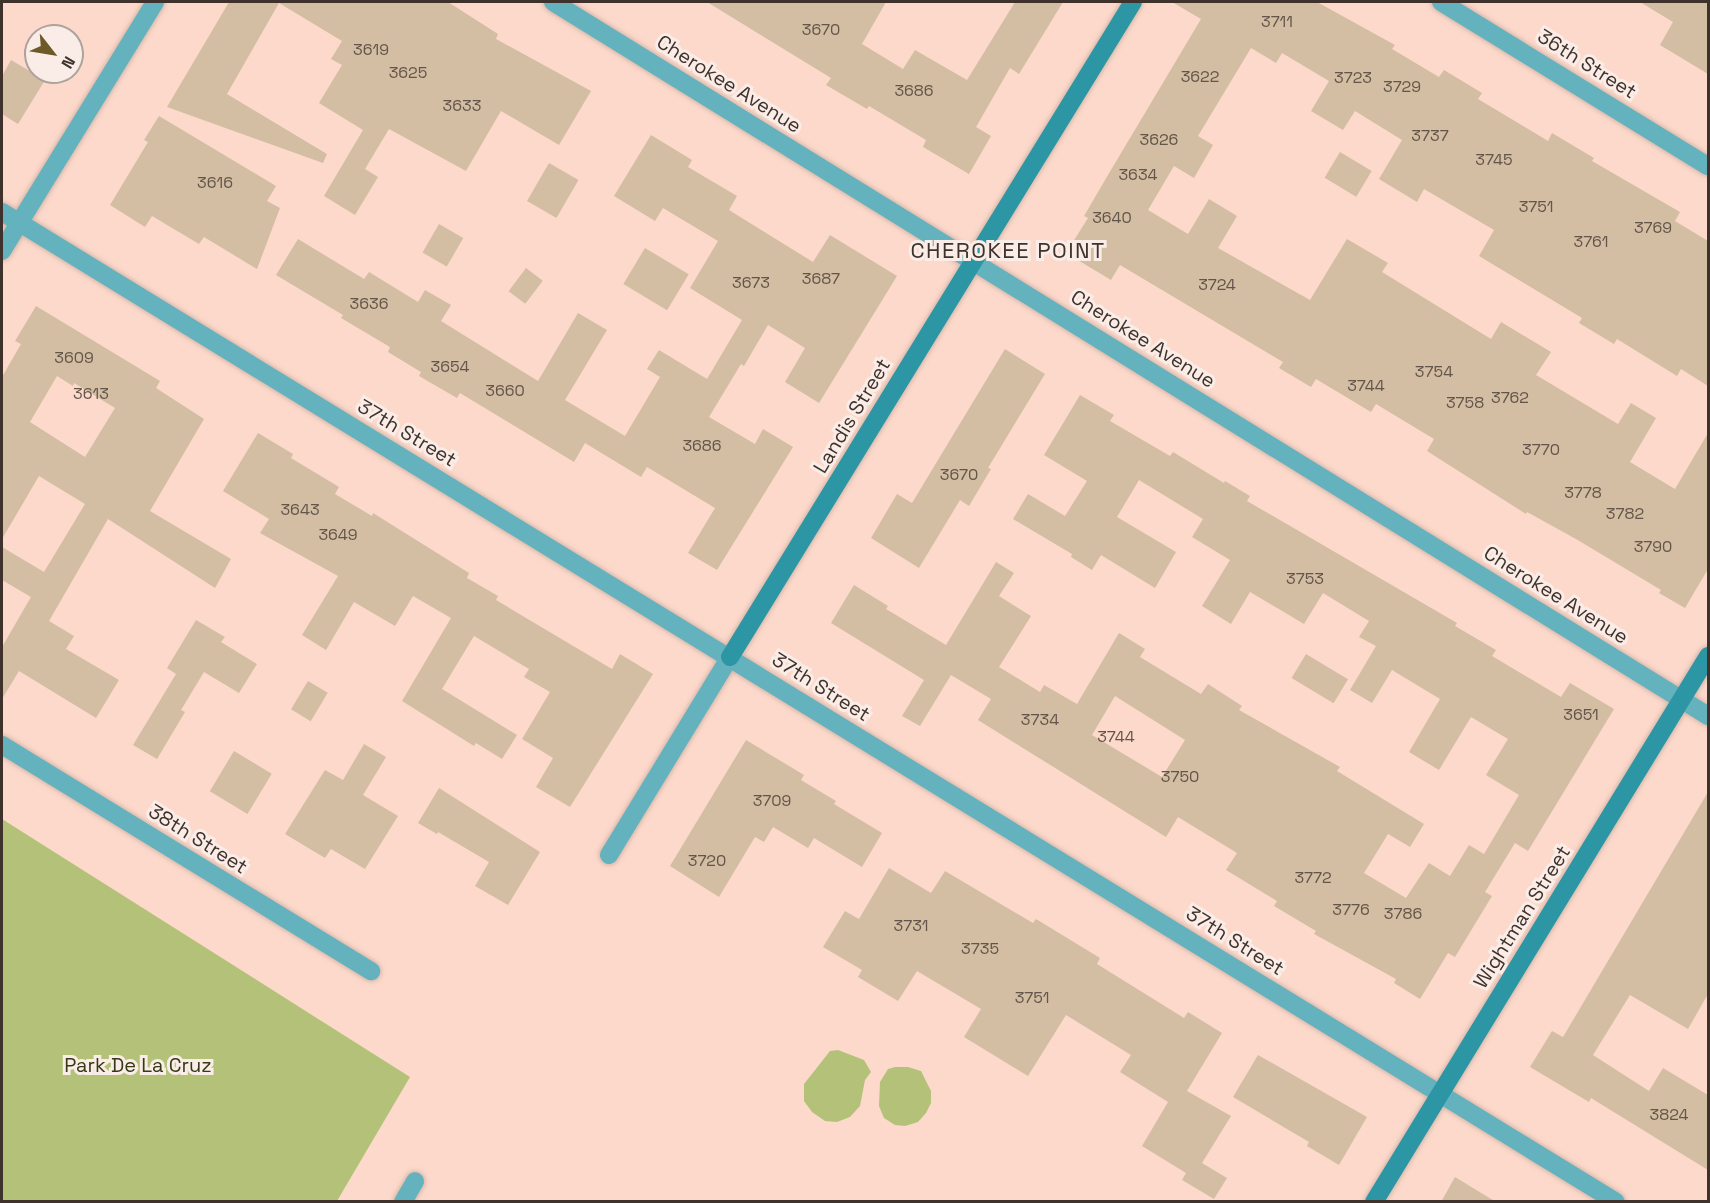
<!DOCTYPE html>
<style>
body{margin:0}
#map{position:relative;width:1710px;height:1203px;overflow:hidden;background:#fcd9cb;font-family:"Space Grotesk",sans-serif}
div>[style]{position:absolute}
.green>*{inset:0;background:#b4c279}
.building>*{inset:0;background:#d3bea3;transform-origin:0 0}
.roads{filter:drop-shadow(0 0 2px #d6b8ab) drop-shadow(0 0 2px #d6b8ab)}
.street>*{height:18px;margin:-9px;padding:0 9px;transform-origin:9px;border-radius:9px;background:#65b2bf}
.secondary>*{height:18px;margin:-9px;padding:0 9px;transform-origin:9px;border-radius:9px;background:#2c96a5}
span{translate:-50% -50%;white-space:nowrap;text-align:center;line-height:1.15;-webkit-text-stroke:6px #faece6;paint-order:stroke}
.number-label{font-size:16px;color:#64554a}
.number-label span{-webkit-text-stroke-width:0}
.street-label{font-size:20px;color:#3f322c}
.park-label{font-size:20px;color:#343a15}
.quarter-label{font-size:22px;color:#3f322c;letter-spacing:1.5px}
.frame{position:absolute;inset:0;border:3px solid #3f322c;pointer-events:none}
.north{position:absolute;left:24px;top:24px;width:60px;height:60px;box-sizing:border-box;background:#faece6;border:2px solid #afa29c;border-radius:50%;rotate:121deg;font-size:16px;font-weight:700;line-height:24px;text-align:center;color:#3f322c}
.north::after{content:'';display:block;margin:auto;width:21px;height:27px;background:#6e5a29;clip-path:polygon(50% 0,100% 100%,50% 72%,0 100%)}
</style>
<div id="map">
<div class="green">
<i style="clip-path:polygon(2px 819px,410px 1077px,337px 1201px,2px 1201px)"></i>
<i style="clip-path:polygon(838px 1050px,864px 1060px,871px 1072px,865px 1080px,860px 1106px,850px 1117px,837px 1122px,825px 1121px,812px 1112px,804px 1101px,804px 1084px,830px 1051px)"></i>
<i style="clip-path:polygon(895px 1067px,908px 1067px,921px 1071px,931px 1091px,931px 1103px,926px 1113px,918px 1122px,905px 1126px,895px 1125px,884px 1118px,879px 1106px,880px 1082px,888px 1069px)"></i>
</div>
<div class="building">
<i style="clip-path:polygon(229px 2px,448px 2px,498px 34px,496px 39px,591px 91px,559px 145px,501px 111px,466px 171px,389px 129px,365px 169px,378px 177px,355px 215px,324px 196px,363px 130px,319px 103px,342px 65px,331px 59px,342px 41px,279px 3px,227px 94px,327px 154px,323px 163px,167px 107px)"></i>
<i style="clip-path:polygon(707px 2px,886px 2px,862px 44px,903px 69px,915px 50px,967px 80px,1015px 2px,1063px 2px,1019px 74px,1010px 68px,976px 127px,991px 136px,969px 174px,923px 147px,926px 140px,869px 106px,867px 109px,826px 85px,831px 78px)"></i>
<i style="clip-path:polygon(1172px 2px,1317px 2px,1395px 45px,1392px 49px,1439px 77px,1444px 70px,1482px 93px,1478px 99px,1548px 141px,1552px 133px,1594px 158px,1592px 161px,1680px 212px,1675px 221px,1708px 241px,1708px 386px,1681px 369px,1677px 376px,1617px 339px,1614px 344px,1579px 323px,1582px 318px,1479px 256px,1494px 230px,1424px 189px,1417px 202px,1379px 179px,1402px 140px,1355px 111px,1343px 130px,1311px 111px,1329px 81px,1282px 53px,1276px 63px,1251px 48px,1198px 136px,1213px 145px,1194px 178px,1174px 166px,1148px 210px,1188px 234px,1209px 199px,1237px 216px,1218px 248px,1310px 300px,1347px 239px,1388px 263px,1382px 272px,1491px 339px,1501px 322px,1551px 352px,1536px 375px,1618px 424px,1631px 403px,1656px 418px,1630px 462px,1675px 489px,1708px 433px,1708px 569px,1685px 608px,1659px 593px,1661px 590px,1576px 539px,1527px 512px,1526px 514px,1427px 451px,1434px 439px,1376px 404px,1371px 412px,1316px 379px,1311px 387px,1279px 368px,1283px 362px,1120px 265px,1111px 280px,1066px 253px,1088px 218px,1084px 216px,1105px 180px,1201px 19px)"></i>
<i style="clip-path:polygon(1640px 2px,1708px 2px,1708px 74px,1660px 45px,1673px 22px)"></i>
<i style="clip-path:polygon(11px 60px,45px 80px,18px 124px,2px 114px,2px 76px)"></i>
<i style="clip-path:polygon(159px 116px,276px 186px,267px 201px,280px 208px,257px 269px,204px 237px,199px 244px,152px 216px,145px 227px,110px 205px,148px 142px,144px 140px)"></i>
<i style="clip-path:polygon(651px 135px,692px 160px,688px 167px,737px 196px,729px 210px,813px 262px,830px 235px,897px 276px,819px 403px,785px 382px,805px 348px,768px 325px,744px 366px,741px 364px,709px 417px,755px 444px,763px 429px,793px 447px,717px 570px,688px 553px,715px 508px,647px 467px,641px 477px,585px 443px,574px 462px,460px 393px,457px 398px,419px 376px,421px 372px,388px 352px,390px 347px,341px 318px,343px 315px,276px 275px,298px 239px,364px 279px,369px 272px,418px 302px,425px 290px,451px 305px,441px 321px,538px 381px,578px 313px,607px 330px,565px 400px,625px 436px,660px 377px,647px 369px,659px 350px,707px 379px,742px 320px,690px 288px,718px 241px,663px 208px,655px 221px,614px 196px)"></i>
<i style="left:1340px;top:152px;width:37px;height:30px;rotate:31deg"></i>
<i style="left:549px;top:163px;width:34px;height:44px;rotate:30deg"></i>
<i style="left:439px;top:224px;width:28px;height:33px;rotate:30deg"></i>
<i style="left:645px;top:248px;width:51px;height:42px;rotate:31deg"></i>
<i style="left:526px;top:268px;width:21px;height:29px;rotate:37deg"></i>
<i style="clip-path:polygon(evenodd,36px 306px,160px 381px,156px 388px,204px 419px,150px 511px,231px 559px,215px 588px,108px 519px,49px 621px,74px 636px,66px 649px,119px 680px,96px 718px,19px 671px,2px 699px,2px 647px,31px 597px,2px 580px,2px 547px,44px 572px,85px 504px,39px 476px,2px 539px,2px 377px,21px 344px,15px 341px,36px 306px,57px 376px,73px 386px,74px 383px,115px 408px,85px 457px,30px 422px,57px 376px)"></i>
<i style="clip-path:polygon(1005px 349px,1045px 374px,988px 468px,991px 469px,969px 506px,960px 500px,919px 568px,871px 538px,897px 494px,912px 503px)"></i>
<i style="clip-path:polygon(evenodd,1080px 395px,1114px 415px,1110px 421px,1170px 456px,1173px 452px,1224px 483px,1225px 481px,1250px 496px,1247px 501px,1457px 623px,1455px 626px,1496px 650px,1492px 656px,1561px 697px,1570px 683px,1614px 709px,1528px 851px,1515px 843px,1485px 892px,1492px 896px,1455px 957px,1448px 953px,1420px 999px,1394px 983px,1396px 979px,1314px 934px,1316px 931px,1274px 906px,1277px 901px,1226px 870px,1237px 853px,1178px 817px,1166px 837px,978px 720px,991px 699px,951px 675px,920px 726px,902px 716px,924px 680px,831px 623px,854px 585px,888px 606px,886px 609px,946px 645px,996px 562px,1014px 573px,999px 596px,1031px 616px,999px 667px,1040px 692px,1044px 685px,1077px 704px,1119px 633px,1145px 649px,1140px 657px,1201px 694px,1208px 684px,1242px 706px,1239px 710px,1340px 767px,1337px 771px,1424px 824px,1410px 847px,1388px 834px,1364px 873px,1406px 898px,1429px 863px,1450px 876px,1469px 845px,1484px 854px,1519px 795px,1486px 775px,1508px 739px,1471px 717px,1439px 770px,1409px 752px,1440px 699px,1392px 670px,1372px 703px,1350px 690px,1376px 646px,1359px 637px,1369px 621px,1323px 593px,1304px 624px,1250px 592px,1231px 624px,1202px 606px,1230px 560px,1192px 537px,1203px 519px,1139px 480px,1117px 517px,1176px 552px,1155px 588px,1101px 555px,1092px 570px,1071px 557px,1072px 554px,1013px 519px,1028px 494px,1065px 516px,1087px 481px,1044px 455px,1080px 395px,1115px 696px,1185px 740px,1162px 777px,1092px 735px,1115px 696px)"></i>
<i style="clip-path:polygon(258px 433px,293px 454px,291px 458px,339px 487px,335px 494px,372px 516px,373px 513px,469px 573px,467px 578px,498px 596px,496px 600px,612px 669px,620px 654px,653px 674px,570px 807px,536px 787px,553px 758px,522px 739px,550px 692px,524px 677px,529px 669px,474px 636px,442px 689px,517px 735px,502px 759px,476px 743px,474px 746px,402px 701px,451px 618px,413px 596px,395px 626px,354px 602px,326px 650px,302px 635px,338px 576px,260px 533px,269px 519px,223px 491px)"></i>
<i style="clip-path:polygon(196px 620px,225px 637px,221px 642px,257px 664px,239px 693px,204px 672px,181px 710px,185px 712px,157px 759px,133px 745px,176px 674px,167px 668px)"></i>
<i style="left:1306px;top:654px;width:49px;height:28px;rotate:31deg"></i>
<i style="left:308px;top:681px;width:23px;height:33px;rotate:31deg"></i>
<i style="clip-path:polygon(746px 740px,804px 775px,801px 780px,836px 801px,834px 804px,882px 833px,862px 867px,814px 838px,808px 848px,773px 827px,764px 842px,755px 837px,719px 897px,670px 866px)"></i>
<i style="clip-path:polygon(364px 744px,386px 757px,363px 795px,398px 816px,365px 869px,331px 849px,325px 858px,285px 834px,325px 770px,343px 780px)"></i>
<i style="left:234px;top:751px;width:44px;height:47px;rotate:31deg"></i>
<i style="clip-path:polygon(439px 788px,540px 852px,508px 905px,475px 886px,489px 862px,438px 832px,437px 834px,418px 823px)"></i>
<i style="clip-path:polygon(1708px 792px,1708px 994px,1688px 1029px,1630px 995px,1593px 1055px,1649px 1091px,1663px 1068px,1708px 1095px,1708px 1170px,1591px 1098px,1589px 1102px,1530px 1067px,1552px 1031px,1563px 1037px)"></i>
<i style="clip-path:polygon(889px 868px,931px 893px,945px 871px,1033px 923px,1036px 919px,1100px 958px,1097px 964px,1184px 1018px,1188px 1012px,1222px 1033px,1187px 1091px,1231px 1116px,1202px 1163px,1227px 1178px,1214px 1199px,1182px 1180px,1186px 1173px,1142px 1146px,1168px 1102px,1120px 1072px,1131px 1055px,1066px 1015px,1028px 1076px,964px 1037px,981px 1009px,917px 971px,898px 1001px,858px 977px,862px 970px,823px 947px,845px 911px,859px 919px)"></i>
<i style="clip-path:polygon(1258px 1055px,1367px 1117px,1339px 1165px,1307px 1146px,1309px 1142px,1233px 1097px)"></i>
<i style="clip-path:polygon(1455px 1177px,1496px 1202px,1441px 1202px)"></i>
</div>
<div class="roads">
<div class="street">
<i style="left:553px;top:2px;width:1358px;rotate:31.72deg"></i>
<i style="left:1441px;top:2px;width:313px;rotate:31.6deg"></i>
<i style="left:2px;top:212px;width:1893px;rotate:31.52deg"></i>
<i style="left:2px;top:251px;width:292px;rotate:-58.4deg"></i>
<i style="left:2px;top:745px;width:433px;rotate:31.5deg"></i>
<i style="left:609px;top:855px;width:232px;rotate:-58.6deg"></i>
<i style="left:403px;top:1202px;width:24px;rotate:-60deg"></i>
</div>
<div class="secondary">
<i style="left:730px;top:657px;width:769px;rotate:-58.4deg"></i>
<i style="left:1374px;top:1202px;width:640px;rotate:-58.54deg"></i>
</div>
</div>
<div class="number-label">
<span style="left:1277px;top:22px">3711</span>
<span style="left:821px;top:30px">3670</span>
<span style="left:371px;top:50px">3619</span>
<span style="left:408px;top:73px">3625</span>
<span style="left:1200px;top:77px">3622</span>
<span style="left:1353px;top:78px">3723</span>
<span style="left:1402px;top:87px">3729</span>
<span style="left:914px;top:91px">3686</span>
<span style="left:462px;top:106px">3633</span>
<span style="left:1430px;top:136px">3737</span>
<span style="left:1159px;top:140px">3626</span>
<span style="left:1494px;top:160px">3745</span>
<span style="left:1138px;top:175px">3634</span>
<span style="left:215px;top:183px">3616</span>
<span style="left:1536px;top:207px">3751</span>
<span style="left:1112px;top:218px">3640</span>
<span style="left:1653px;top:228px">3769</span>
<span style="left:1591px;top:242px">3761</span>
<span style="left:821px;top:279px">3687</span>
<span style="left:751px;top:283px">3673</span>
<span style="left:1217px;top:285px">3724</span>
<span style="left:369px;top:304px">3636</span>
<span style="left:74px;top:358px">3609</span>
<span style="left:450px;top:367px">3654</span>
<span style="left:1434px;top:372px">3754</span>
<span style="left:1366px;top:386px">3744</span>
<span style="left:505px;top:391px">3660</span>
<span style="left:91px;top:394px">3613</span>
<span style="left:1510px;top:398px">3762</span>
<span style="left:1465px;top:403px">3758</span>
<span style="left:702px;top:446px">3686</span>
<span style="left:1541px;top:450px">3770</span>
<span style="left:959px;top:475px">3670</span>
<span style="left:1583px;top:493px">3778</span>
<span style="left:300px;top:510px">3643</span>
<span style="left:1625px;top:514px">3782</span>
<span style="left:338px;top:535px">3649</span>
<span style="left:1653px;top:547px">3790</span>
<span style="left:1305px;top:579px">3753</span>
<span style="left:1581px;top:715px">3651</span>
<span style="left:1040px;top:720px">3734</span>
<span style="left:1116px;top:737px">3744</span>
<span style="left:1180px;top:777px">3750</span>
<span style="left:772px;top:801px">3709</span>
<span style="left:707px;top:861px">3720</span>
<span style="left:1313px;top:878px">3772</span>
<span style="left:1351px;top:910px">3776</span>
<span style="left:1403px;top:914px">3786</span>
<span style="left:911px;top:926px">3731</span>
<span style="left:980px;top:949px">3735</span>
<span style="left:1032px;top:998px">3751</span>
<span style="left:1669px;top:1115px">3824</span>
</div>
<div class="street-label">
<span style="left:1587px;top:64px;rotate:32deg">36th Street</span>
<span style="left:729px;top:84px;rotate:32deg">Cherokee Avenue</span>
<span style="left:1143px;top:339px;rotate:32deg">Cherokee Avenue</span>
<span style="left:852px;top:416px;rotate:-59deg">Landis Street</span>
<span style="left:407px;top:433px;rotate:31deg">37th Street</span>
<span style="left:1556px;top:595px;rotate:32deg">Cherokee Avenue</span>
<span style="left:821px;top:687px;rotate:32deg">37th Street</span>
<span style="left:198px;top:839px;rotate:32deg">38th Street</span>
<span style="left:1522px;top:917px;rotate:-58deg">Wightman Street</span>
<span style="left:1235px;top:941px;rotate:32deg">37th Street</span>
</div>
<div class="park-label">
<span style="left:138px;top:1065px">Park De La Cruz</span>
</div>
<div class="quarter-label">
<span style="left:1008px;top:251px">CHEROKEE POINT</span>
</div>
<div class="frame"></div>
<div class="north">N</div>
</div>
